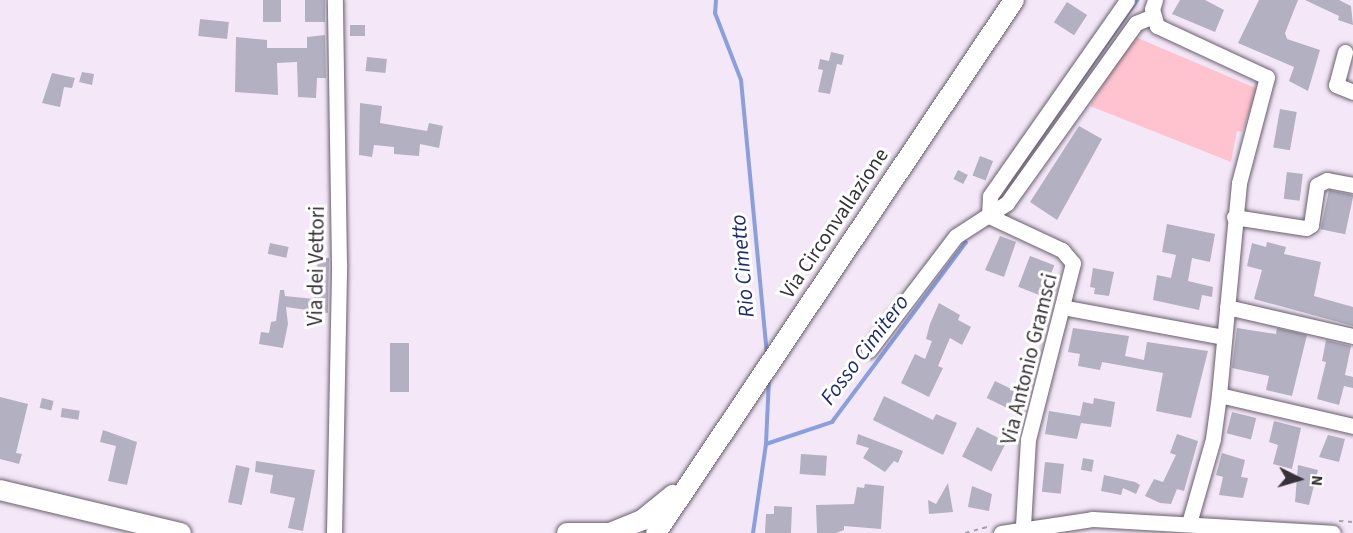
<!DOCTYPE html>
<style>
body{margin:0}
#map{position:relative;width:1353px;height:533px;overflow:hidden;background:#f4e8f8;font-family:"Source Sans 3",sans-serif}
div>[style]{position:absolute}
.green>*{inset:0;background:#ffc3cf}
.stream>*{height:4px;margin:-2px;padding:0 2px;transform-origin:2px;border-radius:2px;background:#899fde}
.building>*{inset:0;background:#b2b0c1;transform-origin:0 0}
.path>*{height:2px;margin-top:-1px;transform-origin:0;background:repeating-linear-gradient(90deg,#a9a0ad 0 4.5px,transparent 0 9px)}
.roads{filter:drop-shadow(0 0 2px #685e6c) drop-shadow(0 0 2px #685e6c)}
.minor>*{height:15px;margin:-7.5px;padding:0 7.5px;transform-origin:7.5px;border-radius:7.5px;background:#fff}
.major>*{height:20px;margin:-10px;padding:0 10px;transform-origin:10px;border-radius:10px;background:#fff}
span{translate:-50% -50%;white-space:nowrap;text-align:center;line-height:1.15;-webkit-text-stroke:6px #fff;paint-order:stroke}
.street-label{font-size:21px;color:#373239}
.water-label{font-size:22px;color:#1a2b72;font-style:italic}
.north{position:absolute;left:1269px;top:449px;width:60px;height:60px;-webkit-text-stroke:4px #fff;paint-order:stroke;rotate:95deg;font-size:16px;font-weight:700;line-height:24px;text-align:center;color:#373239}
.north::after{content:'';display:block;margin:auto;width:21px;height:27px;background:#373239;clip-path:polygon(50% 0,100% 100%,50% 72%,0 100%)}
</style>
<div id="map">
<div class="green">
<i style="clip-path:polygon(1133px 36px,1258px 89px,1242px 132px,1237px 131px,1231px 162px,1090px 106px)"></i>
</div>
<div class="stream">
<i style="left:716px;top:0;width:13px;rotate:94deg"></i>
<i style="left:715px;top:13px;width:72px;rotate:68.8deg"></i>
<i style="left:741px;top:80px;width:274px;rotate:84.6deg"></i>
<i style="left:1006px;top:186px;width:228px;rotate:-54.8deg"></i>
<i style="left:766px;top:444px;width:70px;rotate:-18.4deg"></i>
<i style="left:832px;top:422px;width:224px;rotate:-53.3deg"></i>
<i style="left:753px;top:533px;width:90px;rotate:-81.7deg"></i>
<i style="left:766px;top:444px;width:66px;rotate:-87.4deg"></i>
</div>
<div class="building">
<i style="left:263px;top:0;width:18px;height:22px"></i>
<i style="left:305px;top:0;width:20px;height:22px"></i>
<i style="clip-path:polygon(1180px 0,1205px 0,1224px 10px,1215px 32px,1172px 14px)"></i>
<i style="clip-path:polygon(1259px 0,1298px 0,1285px 33px,1287px 39px,1320px 50px,1308px 91px,1289px 81px,1294px 67px,1238px 43px)"></i>
<i style="clip-path:polygon(1305px 0,1339px 0,1351px 6px,1353px 25px,1338px 20px,1339px 16px)"></i>
<i style="left:1067px;top:2px;width:24px;height:24px;rotate:33deg"></i>
<i style="left:200px;top:19px;width:29px;height:17px;rotate:6deg"></i>
<i style="left:350px;top:25px;width:15px;height:11px"></i>
<i style="clip-path:polygon(325px 35px,326px 78px,317px 78px,316px 98px,298px 97px,297px 62px,277px 63px,278px 95px,235px 92px,236px 37px,267px 40px,267px 48px,307px 48px,307px 37px)"></i>
<i style="clip-path:polygon(831px 52px,844px 55px,842px 65px,837px 64px,830px 94px,818px 92px,823px 70px,818px 69px,820px 59px,829px 61px)"></i>
<i style="left:367px;top:57px;width:20px;height:14px;rotate:6deg"></i>
<i style="clip-path:polygon(82px 72px,94px 74px,92px 85px,79px 82px)"></i>
<i style="clip-path:polygon(52px 73px,75px 78px,72px 88px,64px 87px,60px 107px,42px 103px)"></i>
<i style="clip-path:polygon(360px 103px,382px 106px,380px 123px,427px 131px,429px 123px,443px 126px,439px 148px,420px 144px,419px 156px,394px 154px,394px 147px,374px 145px,372px 157px,359px 155px)"></i>
<i style="left:1280px;top:109px;width:17px;height:39px;rotate:10deg"></i>
<i style="clip-path:polygon(1079px 126px,1102px 139px,1057px 220px,1030px 202px)"></i>
<i style="left:980px;top:156px;width:14px;height:21px;rotate:21deg"></i>
<i style="left:958px;top:170px;width:11px;height:10px;rotate:27deg"></i>
<i style="left:1287px;top:172px;width:16px;height:27px;rotate:7deg"></i>
<i style="left:1329px;top:190px;width:25px;height:40px;rotate:12deg"></i>
<i style="clip-path:polygon(1167px 224px,1215px 234px,1210px 262px,1192px 258px,1188px 281px,1213px 287px,1212px 297px,1202px 295px,1199px 310px,1153px 300px,1157px 275px,1171px 278px,1176px 255px,1162px 252px)"></i>
<i style="clip-path:polygon(1000px 236px,1016px 242px,1004px 277px,985px 270px)"></i>
<i style="clip-path:polygon(1267px 242px,1286px 247px,1284px 254px,1321px 262px,1314px 296px,1353px 307px,1353px 326px,1254px 299px,1262px 270px,1247px 266px,1252px 243px,1266px 247px)"></i>
<i style="left:270px;top:243px;width:19px;height:11px;rotate:12deg"></i>
<i style="left:1030px;top:256px;width:26px;height:33px;rotate:21deg"></i>
<i style="clip-path:polygon(318px 258px,329px 258px,328px 313px,286px 307px,288px 324px,283px 348px,259px 344px,261px 332px,269px 333px,271px 322px,276px 321px,280px 290px,284px 290px,285px 296px,314px 299px)"></i>
<i style="clip-path:polygon(1093px 268px,1114px 272px,1109px 296px,1094px 294px,1095px 288px,1090px 287px)"></i>
<i style="clip-path:polygon(939px 303px,960px 315px,958px 320px,971px 327px,962px 345px,950px 338px,938px 366px,943px 368px,929px 397px,901px 383px,915px 354px,925px 359px,932px 341px,926px 339px,930px 324px)"></i>
<i style="clip-path:polygon(1073px 328px,1129px 336px,1125px 356px,1144px 360px,1147px 342px,1208px 351px,1191px 418px,1156px 411px,1163px 373px,1102px 362px,1100px 370px,1078px 366px,1080px 354px,1068px 352px)"></i>
<i style="clip-path:polygon(1237px 328px,1276px 334px,1277px 328px,1307px 335px,1292px 396px,1266px 390px,1269px 376px,1232px 368px)"></i>
<i style="clip-path:polygon(1326px 340px,1351px 346px,1345px 375px,1353px 377px,1353px 388px,1344px 386px,1339px 405px,1317px 399px,1326px 362px,1322px 361px)"></i>
<i style="left:390px;top:343px;width:19px;height:49px"></i>
<i style="left:995px;top:381px;width:28px;height:19px;rotate:26deg"></i>
<i style="clip-path:polygon(884px 396px,933px 420px,936px 414px,957px 423px,943px 455px,873px 420px)"></i>
<i style="clip-path:polygon(0 397px,28px 404px,16px 453px,22px 454px,19px 464px,0 459px)"></i>
<i style="left:42px;top:398px;width:12px;height:10px;rotate:14deg"></i>
<i style="clip-path:polygon(1094px 398px,1115px 402px,1111px 427px,1081px 423px,1077px 439px,1045px 434px,1049px 411px,1080px 416px,1083px 402px,1093px 404px)"></i>
<i style="left:62px;top:408px;width:18px;height:9px;rotate:9deg"></i>
<i style="left:1232px;top:412px;width:25px;height:22px;rotate:14deg"></i>
<i style="clip-path:polygon(1274px 421px,1301px 428px,1292px 469px,1273px 464px,1278px 445px,1269px 442px)"></i>
<i style="left:977px;top:427px;width:33px;height:33px;rotate:27deg"></i>
<i style="clip-path:polygon(103px 430px,137px 442px,127px 485px,108px 481px,116px 446px,100px 442px)"></i>
<i style="clip-path:polygon(858px 434px,903px 451px,898px 463px,894px 461px,885px 472px,863px 458px,869px 448px,856px 444px)"></i>
<i style="clip-path:polygon(1177px 434px,1198px 441px,1184px 491px,1177px 489px,1171px 504px,1160px 503px,1145px 496px,1154px 479px,1163px 482px,1176px 455px,1170px 453px)"></i>
<i style="clip-path:polygon(1328px 435px,1345px 439px,1339px 462px,1319px 457px)"></i>
<i style="clip-path:polygon(1222px 453px,1245px 460px,1241px 477px,1248px 478px,1243px 498px,1219px 495px,1223px 477px,1216px 475px)"></i>
<i style="left:801px;top:454px;width:26px;height:20px;rotate:4deg"></i>
<i style="left:1083px;top:458px;width:11px;height:12px;rotate:10deg"></i>
<i style="clip-path:polygon(256px 461px,315px 470px,303px 531px,288px 528px,295px 498px,270px 493px,273px 475px,255px 472px)"></i>
<i style="left:1045px;top:462px;width:19px;height:30px;rotate:6deg"></i>
<i style="left:236px;top:465px;width:14px;height:38px;rotate:12deg"></i>
<i style="clip-path:polygon(1298px 465px,1318px 470px,1309px 505px,1295px 502px)"></i>
<i style="clip-path:polygon(1104px 475px,1135px 482px,1140px 485px,1136px 494px,1123px 488px,1121px 495px,1101px 491px)"></i>
<i style="clip-path:polygon(948px 483px,953px 512px,929px 514px,928px 500px,936px 504px)"></i>
<i style="clip-path:polygon(865px 484px,884px 486px,881px 529px,844px 526px,844px 530px,836px 533px,817px 533px,816px 505px,854px 504px,857px 487px,864px 488px)"></i>
<i style="clip-path:polygon(972px 486px,992px 494px,989px 511px,968px 507px)"></i>
<i style="clip-path:polygon(774px 506px,792px 507px,791px 533px,765px 533px,766px 514px,774px 514px)"></i>
</div>
<div class="path">
<i style="left:1339px;top:521px;width:14px;rotate:4deg"></i>
<i style="left:965px;top:533px;width:24px;rotate:-15deg"></i>
</div>
<div class="roads">
<div class="minor">
<i style="left:1155px;top:0;width:9px;rotate:108deg"></i>
<i style="left:1152px;top:9px;width:18px;rotate:74deg"></i>
<i style="left:1157px;top:26px;width:121px;rotate:24.9deg"></i>
<i style="left:1267px;top:77px;width:110px;rotate:104.8deg"></i>
<i style="left:1239px;top:183px;width:213px;rotate:95.4deg"></i>
<i style="left:1219px;top:395px;width:44px;rotate:97.8deg"></i>
<i style="left:1213px;top:439px;width:87px;rotate:105.9deg"></i>
<i style="left:1345px;top:52px;width:34px;rotate:105deg"></i>
<i style="left:1336px;top:85px;width:18px;rotate:22deg"></i>
<i style="left:989px;top:216px;width:81px;rotate:25deg"></i>
<i style="left:1062px;top:250px;width:17px;rotate:50deg"></i>
<i style="left:1073px;top:263px;width:182px;rotate:104.3deg"></i>
<i style="left:1028px;top:439px;width:88px;rotate:93.3deg"></i>
<i style="left:989px;top:216px;width:20px;rotate:-87deg"></i>
<i style="left:990px;top:196px;width:239px;rotate:-55deg"></i>
<i style="left:1234px;top:217px;width:73px;rotate:8.7deg"></i>
<i style="left:1306px;top:228px;width:6px;rotate:-31deg"></i>
<i style="left:1311px;top:225px;width:40px;rotate:-81.5deg"></i>
<i style="left:1317px;top:185px;width:11px;rotate:-27deg"></i>
<i style="left:1327px;top:180px;width:26px;rotate:11deg"></i>
<i style="left:1062px;top:307px;width:165px;rotate:10.5deg"></i>
<i style="left:1227px;top:307px;width:129px;rotate:13deg"></i>
<i style="left:869px;top:350px;width:143px;rotate:-52.7deg"></i>
<i style="left:956px;top:236px;width:61px;rotate:-32.9deg"></i>
<i style="left:1007px;top:203px;width:221px;rotate:-54.4deg"></i>
<i style="left:1136px;top:23px;width:18px;rotate:-22deg"></i>
<i style="left:1219px;top:395px;width:138px;rotate:13deg"></i>
<i style="left:334px;top:533px;width:269px;rotate:-88.9deg"></i>
<i style="left:339px;top:264px;width:264px;rotate:-90.9deg"></i>
<i style="left:1001px;top:533px;width:92px;rotate:-8.7deg"></i>
<i style="left:1092px;top:519px;width:241px;rotate:3.3deg"></i>
</div>
<div class="major">
<i style="left:0;top:490px;width:186px;rotate:13.4deg"></i>
<i style="left:567px;top:533px;width:43px"></i>
<i style="left:610px;top:533px;width:35px;rotate:-22deg"></i>
<i style="left:642px;top:520px;width:40px;rotate:-39deg"></i>
<i style="left:656px;top:533px;width:642px;rotate:-56.11deg"></i>
</div>
</div>
<div class="street-label">
<span style="left:834px;top:223px;rotate:-56deg">Via Circonvallazione</span>
<span style="left:316px;top:266px;rotate:-89deg">Via dei Vettori</span>
<span style="left:1029px;top:359px;rotate:-76deg">Via Antonio Gramsci</span>
</div>
<div class="water-label">
<span style="left:743px;top:266px;rotate:-95deg">Rio Cimetto</span>
<span style="left:865px;top:350px;rotate:-53deg">Fosso Cimitero</span>
</div>
<div class="north">N</div>
</div>
